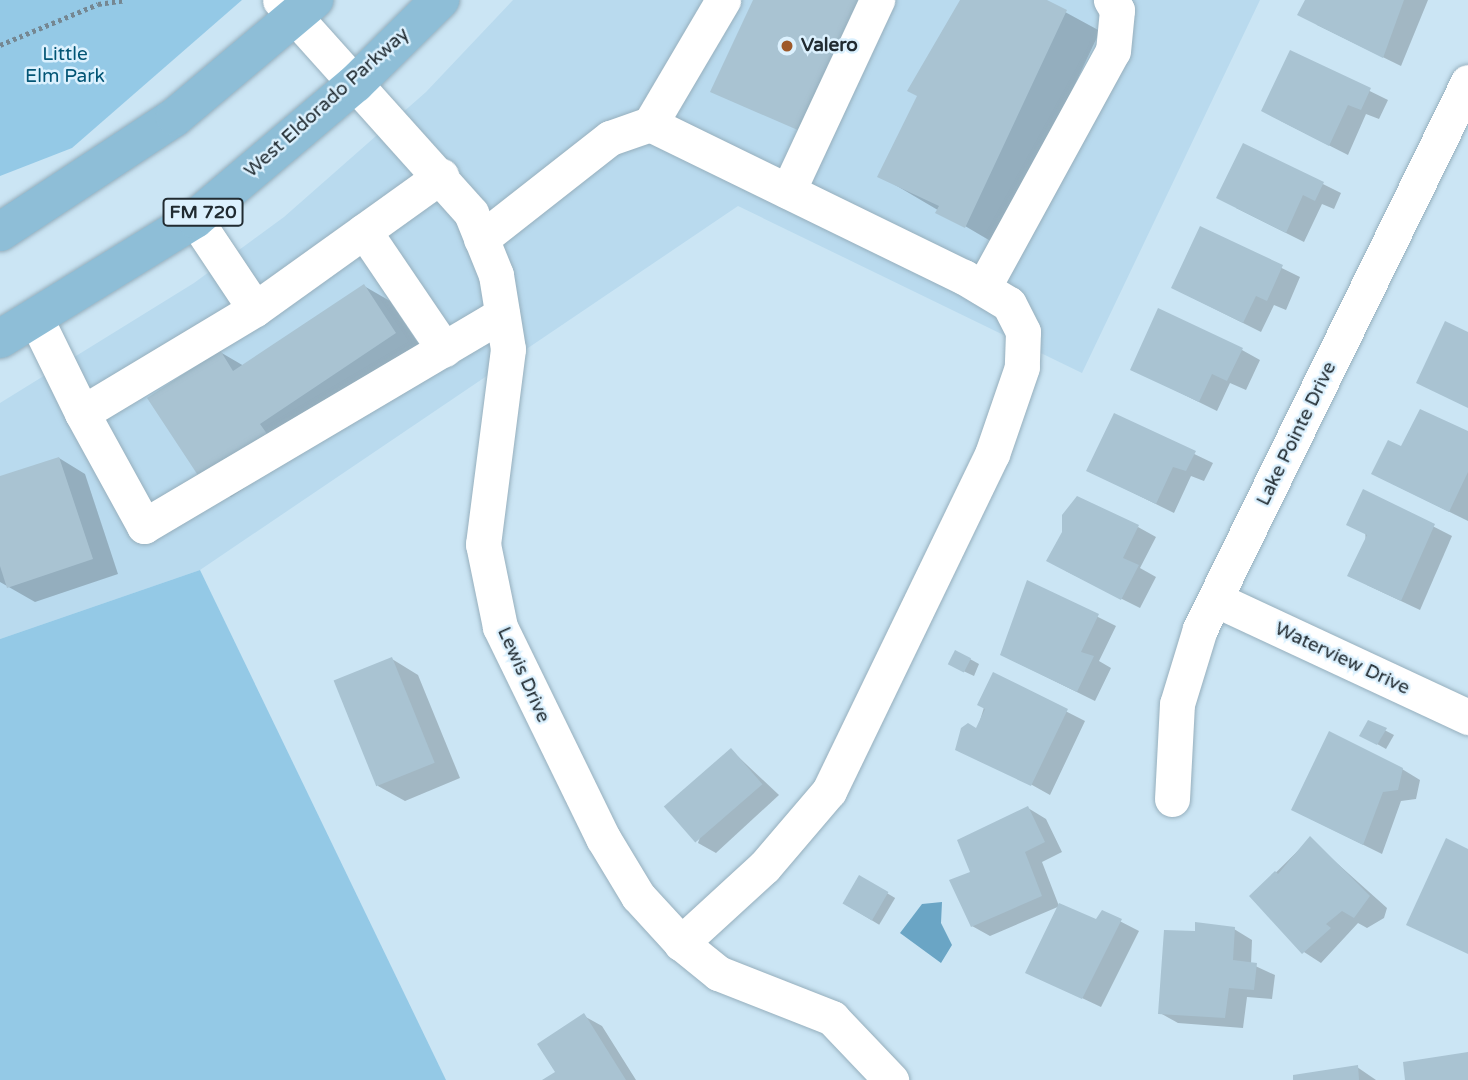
<!DOCTYPE html>
<style>
body{margin:0}
#map{position:relative;width:1468px;height:1080px;overflow:hidden;background:#cbe5f4;font-family:"Varela Round",sans-serif}
div>[style]{position:absolute}
.built>*{inset:0;background:#b9daee}
.green>*{inset:0;background:#94c9e6}
.water>*{inset:0;background:#6aa5c5}
.shadow>*{inset:0;background:#0003;transform-origin:0 0}
.building>*{inset:0;background:#a9c3d2;transform-origin:0 0}
.path>*{height:4.5px;margin-top:-2.25px;transform-origin:0;background:repeating-linear-gradient(90deg,#758792 0 3.5px,transparent 0 7px)}
.roads{filter:drop-shadow(0 0 2px #96afbd) drop-shadow(0 0 2px #96afbd)}
.minor>*{height:35px;margin:-17.5px;padding:0 17.5px;transform-origin:17.5px;border-radius:17.5px;background:#fff}
.major>*{height:38px;margin:-19px;padding:0 19px;transform-origin:19px;border-radius:19px;background:#8ebed7}
.dots>*{width:19px;height:19px;translate:-50% -50%;box-sizing:border-box;border:4px solid #dcf1fe;border-radius:50%}
span{translate:-50% -50%;white-space:nowrap;text-align:center;line-height:1.15;-webkit-text-stroke:5px #dcf1fe;paint-order:stroke}
.shield-label span{padding:2px 5px;background:#dcf1fe;border:2px solid;border-radius:5px;-webkit-text-stroke-width:0}
.shield-label{font-size:18px;color:#212b31;font-weight:700}
.poi-label{font-size:19px;color:#212b31;font-weight:700}
.left{translate:0 -50%;text-align:left}
.park-label{font-size:19px;color:#035575}
.street-label{font-size:19px;color:#212b31}
</style>
<div id="map">
<div class="built">
<i style="clip-path:polygon(513px 0,1260px 0,1082px 373px,738px 206px,200px 570px,0 639px,0 403px,194px 283px,284px 217px,426px 92px)"></i>
</div>
<div class="green">
<i style="clip-path:polygon(0 0,242px 0,72px 148px,0 176px)"></i>
<i style="clip-path:polygon(200px 570px,446px 1080px,0 1080px,0 639px)"></i>
</div>
<div class="water">
<i style="clip-path:polygon(942px 902px,941px 923px,952px 945px,941px 963px,900px 933px,922px 904px)"></i>
</div>
<div class="shadow">
<i style="clip-path:polygon(962px 0,1043px 0,1100px 31px,999px 246px,880px 176px,919px 96px,910px 90px)"></i>
<i style="clip-path:polygon(1307px 0,1428px 0,1401px 66px,1317px 25px)"></i>
<i style="clip-path:polygon(1290px 52px,1388px 100px,1379px 119px,1366px 114px,1348px 155px,1281px 121px)"></i>
<i style="clip-path:polygon(1244px 145px,1341px 193px,1334px 209px,1322px 204px,1304px 242px,1236px 208px)"></i>
<i style="clip-path:polygon(1201px 228px,1300px 277px,1286px 310px,1274px 305px,1261px 332px,1173px 288px)"></i>
<i style="clip-path:polygon(364px 286px,390px 301px,422px 349px,295px 454px,231px 497px,204px 482px,220px 352px,244px 366px)"></i>
<i style="clip-path:polygon(1242px 350px,1260px 360px,1246px 390px,1230px 383px,1217px 411px,1132px 369px)"></i>
<i style="clip-path:polygon(1115px 416px,1213px 463px,1204px 481px,1191px 476px,1174px 513px,1089px 471px)"></i>
<i style="clip-path:polygon(1468px 433px,1468px 521px,1391px 483px,1402px 448px)"></i>
<i style="clip-path:polygon(59px 458px,85px 474px,118px 574px,35px 602px,0 582px,0 478px)"></i>
<i style="clip-path:polygon(1364px 491px,1452px 536px,1420px 610px,1367px 585px)"></i>
<i style="clip-path:polygon(1138px 527px,1156px 537px,1140px 568px,1156px 577px,1140px 608px,1066px 571px)"></i>
<i style="clip-path:polygon(1028px 582px,1116px 626px,1099px 661px,1111px 668px,1095px 701px,1002px 655px)"></i>
<i style="clip-path:polygon(392px 659px,418px 675px,460px 778px,405px 801px,378px 786px)"></i>
<i style="clip-path:polygon(970px 659px,979px 664px,974px 676px,959px 669px)"></i>
<i style="clip-path:polygon(994px 675px,1085px 721px,1050px 795px,960px 745px,977px 730px)"></i>
<i style="clip-path:polygon(1369px 722px,1394px 735px,1386px 749px,1370px 740px)"></i>
<i style="clip-path:polygon(731px 750px,779px 795px,716px 853px,698px 843px)"></i>
<i style="clip-path:polygon(1402px 769px,1420px 780px,1416px 799px,1401px 801px,1382px 854px,1311px 819px)"></i>
<i style="clip-path:polygon(1028px 808px,1046px 819px,1062px 852px,1042px 862px,1059px 906px,1097px 922px,1102px 912px,1139px 931px,1101px 1007px,1027px 972px,1060px 906px,990px 936px,972px 926px,972px 872px)"></i>
<i style="clip-path:polygon(1310px 839px,1387px 908px,1384px 918px,1367px 928px,1358px 923px,1321px 963px,1304px 952px,1252px 896px)"></i>
<i style="left:860px;top:877px;width:41px;height:31px;rotate:31deg"></i>
<i style="clip-path:polygon(1234px 929px,1252px 940px,1251px 964px,1275px 975px,1272px 999px,1247px 997px,1243px 1028px,1178px 1023px,1160px 1013px,1196px 932px)"></i>
<i style="clip-path:polygon(584px 1016px,602px 1026px,636px 1080px,546px 1080px,558px 1072px)"></i>
<i style="clip-path:polygon(1357px 1067px,1376px 1080px,1295px 1080px)"></i>
</div>
<div class="building">
<i style="clip-path:polygon(753px 0,864px 0,800px 131px,710px 92px)"></i>
<i style="clip-path:polygon(960px 0,1047px 0,1067px 10px,965px 228px,935px 213px,939px 206px,877px 177px,917px 96px,907px 91px)"></i>
<i style="clip-path:polygon(1305px 0,1404px 0,1383px 58px,1297px 15px)"></i>
<i style="clip-path:polygon(1290px 50px,1371px 88px,1361px 110px,1348px 105px,1329px 146px,1261px 111px)"></i>
<i style="clip-path:polygon(1243px 143px,1324px 182px,1315px 201px,1303px 195px,1286px 233px,1216px 198px)"></i>
<i style="clip-path:polygon(1200px 226px,1283px 265px,1267px 301px,1256px 296px,1243px 323px,1171px 288px)"></i>
<i style="clip-path:polygon(364px 284px,396px 333px,260px 424px,270px 438px,203px 483px,147px 398px,220px 350px,233px 371px)"></i>
<i style="clip-path:polygon(1158px 308px,1243px 348px,1227px 381px,1212px 374px,1199px 402px,1130px 370px)"></i>
<i style="clip-path:polygon(1445px 321px,1468px 332px,1468px 408px,1416px 383px)"></i>
<i style="clip-path:polygon(1420px 409px,1468px 431px,1468px 472px,1449px 512px,1371px 474px,1388px 440px,1401px 446px)"></i>
<i style="clip-path:polygon(1114px 413px,1196px 451px,1186px 471px,1173px 467px,1156px 504px,1086px 471px)"></i>
<i style="clip-path:polygon(59px 457px,93px 559px,7px 588px,0 566px,0 476px)"></i>
<i style="clip-path:polygon(1363px 489px,1435px 524px,1401px 601px,1347px 576px,1367px 535px,1346px 525px)"></i>
<i style="clip-path:polygon(1077px 496px,1139px 525px,1123px 558px,1139px 565px,1121px 600px,1046px 561px,1062px 532px,1062px 515px)"></i>
<i style="clip-path:polygon(1027px 580px,1099px 614px,1081px 652px,1094px 656px,1077px 692px,1000px 655px)"></i>
<i style="left:955px;top:650px;width:18px;height:16px;rotate:27deg"></i>
<i style="left:392px;top:657px;width:114px;height:63px;rotate:68deg"></i>
<i style="clip-path:polygon(993px 672px,1068px 709px,1031px 786px,955px 750px,961px 728px,968px 723px,976px 728px,985px 709px,977px 705px)"></i>
<i style="clip-path:polygon(1368px 720px,1387px 728px,1377px 745px,1359px 736px)"></i>
<i style="clip-path:polygon(1329px 731px,1403px 768px,1398px 790px,1383px 792px,1363px 845px,1291px 810px)"></i>
<i style="left:731px;top:748px;width:48px;height:89px;rotate:49deg"></i>
<i style="clip-path:polygon(1028px 806px,1045px 842px,1025px 852px,1042px 896px,971px 927px,949px 880px,970px 872px,957px 840px)"></i>
<i style="clip-path:polygon(1310px 836px,1370px 896px,1354px 918px,1342px 911px,1326px 924px,1331px 928px,1302px 954px,1249px 896px,1275px 871px,1278px 874px)"></i>
<i style="clip-path:polygon(1446px 838px,1468px 849px,1468px 954px,1406px 925px)"></i>
<i style="left:859px;top:875px;width:34px;height:33px;rotate:30deg"></i>
<i style="clip-path:polygon(1059px 903px,1096px 919px,1102px 910px,1122px 919px,1082px 999px,1025px 973px)"></i>
<i style="clip-path:polygon(1195px 922px,1235px 927px,1233px 960px,1257px 963px,1254px 990px,1229px 988px,1225px 1018px,1158px 1014px,1164px 930px,1195px 931px)"></i>
<i style="clip-path:polygon(584px 1013px,626px 1080px,542px 1080px,555px 1072px,537px 1044px)"></i>
<i style="clip-path:polygon(1468px 1052px,1468px 1080px,1405px 1080px,1403px 1062px)"></i>
<i style="clip-path:polygon(1358px 1065px,1359px 1080px,1293px 1080px,1293px 1075px)"></i>
</div>
<div class="path">
<i style="left:0;top:45px;width:106px;rotate:-22.7deg"></i>
<i style="left:98px;top:4px;width:27px;rotate:-8deg"></i>
</div>
<div class="roads">
<div class="minor">
<i style="left:280px;top:0;width:286px;rotate:48.1deg"></i>
<i style="left:471px;top:213px;width:67px;rotate:68deg"></i>
<i style="left:496px;top:275px;width:75px;rotate:80.8deg"></i>
<i style="left:508px;top:349px;width:197px;rotate:97.3deg"></i>
<i style="left:483px;top:544px;width:85px;rotate:78.4deg"></i>
<i style="left:500px;top:627px;width:235px;rotate:64deg"></i>
<i style="left:603px;top:838px;width:68px;rotate:58.9deg"></i>
<i style="left:638px;top:896px;width:64px;rotate:47.5deg"></i>
<i style="left:681px;top:943px;width:48px;rotate:39deg"></i>
<i style="left:718px;top:973px;width:123px;rotate:21.5deg"></i>
<i style="left:832px;top:1018px;width:86px;rotate:46.4deg"></i>
<i style="left:650px;top:124px;width:144px;rotate:-59.5deg"></i>
<i style="left:788px;top:191px;width:211px;rotate:-65deg"></i>
<i style="left:364px;top:231px;width:143px;rotate:55.9deg"></i>
<i style="left:481px;top:239px;width:164px;rotate:-38.1deg"></i>
<i style="left:610px;top:138px;width:42px;rotate:-19.3deg"></i>
<i style="left:650px;top:124px;width:349px;rotate:26deg"></i>
<i style="left:964px;top:277px;width:52px;rotate:31deg"></i>
<i style="left:1009px;top:304px;width:31px;rotate:63deg"></i>
<i style="left:1023px;top:332px;width:35px;rotate:92deg"></i>
<i style="left:1022px;top:367px;width:92px;rotate:109deg"></i>
<i style="left:992px;top:454px;width:374px;rotate:115.8deg"></i>
<i style="left:829px;top:791px;width:100px;rotate:130.5deg"></i>
<i style="left:764px;top:867px;width:113px;rotate:137.5deg"></i>
<i style="left:983px;top:288px;width:270px;rotate:-61.3deg"></i>
<i style="left:1113px;top:51px;width:41px;rotate:-84.4deg"></i>
<i style="left:1117px;top:10px;width:12px;rotate:-121deg"></i>
<i style="left:255px;top:309px;width:229px;rotate:-35.6deg"></i>
<i style="left:36px;top:319px;width:105px;rotate:63.9deg"></i>
<i style="left:82px;top:413px;width:202px;rotate:-31deg"></i>
<i style="left:255px;top:309px;width:108px;rotate:-123.7deg"></i>
<i style="left:82px;top:413px;width:129px;rotate:61.2deg"></i>
<i style="left:144px;top:526px;width:416px;rotate:-30.6deg"></i>
<i style="left:1217px;top:600px;width:277px;rotate:25deg"></i>
<i style="left:1172px;top:799px;width:95px;rotate:-87deg"></i>
<i style="left:1177px;top:704px;width:78px;rotate:-73deg"></i>
<i style="left:1200px;top:629px;width:609px;rotate:-63.9deg"></i>
</div>
<div class="major">
<i style="left:0;top:232px;width:209px;rotate:-33.3deg"></i>
<i style="left:175px;top:117px;width:182px;rotate:-40.1deg"></i>
<i style="left:0;top:339px;width:229px;rotate:-31.6deg"></i>
<i style="left:195px;top:219px;width:209px;rotate:-40.2deg"></i>
<i style="left:355px;top:84px;width:120px;rotate:-44.7deg"></i>
</div>
</div>
<div class="dots">
<i style="left:787px;top:46px;background:#9e5a2b"></i>
</div>
<div class="shield-label">
<span style="left:203px;top:212px">FM 720</span>
</div>
<div class="poi-label">
<span class="left" style="left:801px;top:46px">Valero</span>
</div>
<div class="park-label">
<span style="left:65px;top:66px">Little<br>Elm Park</span>
</div>
<div class="street-label">
<span style="left:327px;top:103px;rotate:-42deg">West Eldorado Parkway</span>
<span style="left:1297px;top:434px;rotate:-64deg">Lake Pointe Drive</span>
<span style="left:1342px;top:659px;rotate:25deg">Waterview Drive</span>
<span style="left:523px;top:675px;rotate:66deg">Lewis Drive</span>
</div>
</div>
